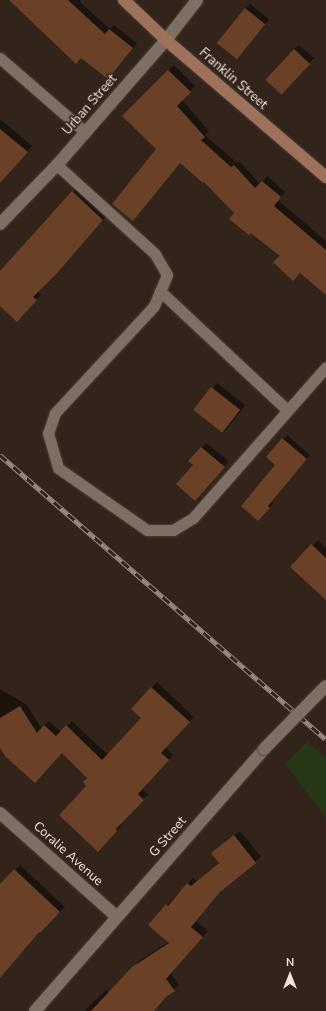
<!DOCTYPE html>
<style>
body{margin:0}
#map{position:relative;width:326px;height:1011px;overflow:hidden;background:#32241b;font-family:"Nunito Sans",sans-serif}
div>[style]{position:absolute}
.green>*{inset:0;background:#263718}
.shadow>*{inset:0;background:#0007;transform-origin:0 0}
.building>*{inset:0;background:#6a4026;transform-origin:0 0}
.roads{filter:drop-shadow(0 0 1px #4c4039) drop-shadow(0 0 1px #4c4039)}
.lane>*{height:11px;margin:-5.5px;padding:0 5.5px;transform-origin:5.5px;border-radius:5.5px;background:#7f6e63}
.street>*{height:12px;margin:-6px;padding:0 6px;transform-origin:6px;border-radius:6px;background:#7f6e63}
.secondary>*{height:12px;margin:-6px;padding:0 6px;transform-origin:6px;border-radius:6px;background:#9e715a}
.rail>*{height:4.5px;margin-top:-2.25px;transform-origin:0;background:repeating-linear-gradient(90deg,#32241b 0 9px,#968a83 0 18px);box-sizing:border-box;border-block:1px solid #968a83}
.bridges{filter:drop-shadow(0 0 1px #4c4039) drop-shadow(0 0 1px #4c4039)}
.street-bridge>*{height:12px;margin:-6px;padding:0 6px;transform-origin:6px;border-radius:6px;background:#7f6e63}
span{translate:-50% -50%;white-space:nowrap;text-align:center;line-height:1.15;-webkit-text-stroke:3px #32241b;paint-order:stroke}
.street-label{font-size:13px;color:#ede3dd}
.north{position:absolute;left:270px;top:955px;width:40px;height:40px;-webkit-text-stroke:3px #32241b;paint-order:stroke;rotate:0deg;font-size:11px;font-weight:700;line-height:16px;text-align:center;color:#ede3dd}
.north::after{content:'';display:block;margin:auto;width:14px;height:18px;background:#ede3dd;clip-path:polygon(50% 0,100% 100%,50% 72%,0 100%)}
</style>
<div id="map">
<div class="green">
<i style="clip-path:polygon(307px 742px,326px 758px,326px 818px,285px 764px)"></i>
</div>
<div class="shadow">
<i style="clip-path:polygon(11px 0,81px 0,80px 2px,110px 29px,114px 25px,137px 43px,108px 78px,82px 57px,76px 63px)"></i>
<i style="clip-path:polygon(250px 4px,269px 19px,242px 53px,245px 9px)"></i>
<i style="clip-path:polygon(299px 45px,314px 58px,286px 88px,294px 49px)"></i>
<i style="clip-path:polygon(174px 65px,195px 86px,182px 100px,209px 131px,205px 135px,237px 163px,239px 161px,260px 184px,267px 176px,285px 192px,278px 200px,326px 241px,326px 293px,281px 255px,236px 213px,204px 180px,181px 162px,158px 149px,124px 116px)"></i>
<i style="clip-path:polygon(0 119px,32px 146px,8px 174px,0 176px)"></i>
<i style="clip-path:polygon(78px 187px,108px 215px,37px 291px,41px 295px,22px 316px,0 305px,0 273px)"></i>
<i style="left:217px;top:383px;width:36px;height:35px;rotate:38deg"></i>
<i style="clip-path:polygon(287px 435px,310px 455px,271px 502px,273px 504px,262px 516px,283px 439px)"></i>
<i style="clip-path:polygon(206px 443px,229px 461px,200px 495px,194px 465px,201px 448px)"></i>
<i style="clip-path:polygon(318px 540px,326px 548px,326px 593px,292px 567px)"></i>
<i style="clip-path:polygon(157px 682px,194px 717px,165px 748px,173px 755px,142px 789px,148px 794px,120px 824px,122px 825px,103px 846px,88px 785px,89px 778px,62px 752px,0 746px,0 689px,27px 705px,42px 729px,49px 721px,61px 732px,72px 721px,108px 755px,142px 718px,132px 709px)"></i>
<i style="clip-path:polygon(240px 831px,261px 857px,222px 889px,196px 921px,208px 931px,171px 973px,179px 985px,167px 995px,153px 1011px,86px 1011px,85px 1010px,106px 990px,109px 993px,140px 960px,169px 942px,167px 905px,193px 878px,197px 881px,220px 862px,218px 848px)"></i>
<i style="clip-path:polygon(20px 865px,65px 907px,39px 931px,0 977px,0 886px)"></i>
</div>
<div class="building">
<i style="clip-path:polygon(9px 0,68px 0,105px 34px,109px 29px,133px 48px,108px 79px,81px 58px,76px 64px)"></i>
<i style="left:245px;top:8px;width:26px;height:45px;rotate:39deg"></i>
<i style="left:294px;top:49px;width:22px;height:42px;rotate:43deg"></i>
<i style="clip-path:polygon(168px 70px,191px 92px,177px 106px,205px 137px,201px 140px,231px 167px,234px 165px,255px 188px,262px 181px,281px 197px,274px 206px,326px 250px,326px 295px,300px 273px,293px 281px,273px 262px,280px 256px,251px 233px,249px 235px,229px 219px,234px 213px,204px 182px,203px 183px,180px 163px,133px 221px,112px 204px,156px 149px,122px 116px)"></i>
<i style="clip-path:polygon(0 129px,28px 152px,0 183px)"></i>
<i style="clip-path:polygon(72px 191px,103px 220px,58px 272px,33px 297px,37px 300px,17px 322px,0 306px,0 271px)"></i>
<i style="left:211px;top:387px;width:37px;height:29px;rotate:38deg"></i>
<i style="clip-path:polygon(282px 438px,307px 459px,268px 506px,270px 508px,258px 521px,241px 506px,275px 465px,266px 457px)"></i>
<i style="clip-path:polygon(201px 447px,225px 467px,195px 501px,176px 484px,193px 465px,188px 461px)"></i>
<i style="clip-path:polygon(311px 544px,326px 558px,326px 600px,290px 567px)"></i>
<i style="clip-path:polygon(151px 687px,190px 722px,161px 753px,169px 760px,138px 794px,144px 800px,116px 829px,117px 831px,98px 852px,59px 815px,86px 786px,83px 782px,87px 778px,62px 753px,35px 783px,6px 757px,0 748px,0 718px,20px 706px,37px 733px,44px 725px,56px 736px,66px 725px,102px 760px,141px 718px,131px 709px)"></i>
<i style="clip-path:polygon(234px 835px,256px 863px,220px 892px,191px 927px,203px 937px,166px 979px,175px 991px,166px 997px,154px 1011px,91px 1011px,132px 967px,169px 943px,148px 925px,166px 904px,168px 906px,187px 883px,191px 886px,219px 863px,211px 853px)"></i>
<i style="clip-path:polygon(14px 869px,60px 912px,40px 933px,39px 932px,0 978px,0 884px)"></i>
</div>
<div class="roads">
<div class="lane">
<i style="left:0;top:58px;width:113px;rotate:41deg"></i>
<i style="left:57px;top:165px;width:132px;rotate:42.2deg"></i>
<i style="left:155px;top:254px;width:24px;rotate:60deg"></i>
<i style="left:167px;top:275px;width:34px;rotate:113deg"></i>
<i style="left:154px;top:306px;width:146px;rotate:132.8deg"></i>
<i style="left:55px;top:413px;width:21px;rotate:109deg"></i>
<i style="left:48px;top:433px;width:36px;rotate:74deg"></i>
<i style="left:58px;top:468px;width:108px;rotate:34.9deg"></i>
<i style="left:147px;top:530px;width:26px"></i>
<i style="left:173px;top:530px;width:23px;rotate:-31deg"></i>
<i style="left:193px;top:518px;width:201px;rotate:-48.6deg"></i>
<i style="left:160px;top:291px;width:174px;rotate:43.1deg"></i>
</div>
<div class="street">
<i style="left:0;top:224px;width:82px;rotate:-46deg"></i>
<i style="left:57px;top:165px;width:166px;rotate:-48.9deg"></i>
<i style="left:166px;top:40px;width:51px;rotate:-52.2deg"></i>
<i style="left:0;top:813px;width:155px;rotate:41.6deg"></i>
<i style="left:35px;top:1011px;width:348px;rotate:-48.8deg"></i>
</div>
<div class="secondary">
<i style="left:124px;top:0;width:58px;rotate:43.6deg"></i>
<i style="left:166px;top:40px;width:211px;rotate:40.6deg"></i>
</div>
</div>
<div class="rail">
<i style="left:0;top:455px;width:432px;rotate:41.1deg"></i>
</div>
<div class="bridges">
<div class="street-bridge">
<i style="left:264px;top:749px;width:88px;rotate:-45.5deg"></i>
</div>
</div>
<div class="street-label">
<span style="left:233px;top:79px;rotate:41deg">Franklin Street</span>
<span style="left:90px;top:105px;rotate:-49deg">Urban Street</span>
<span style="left:168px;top:837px;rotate:-49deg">G Street</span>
<span style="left:68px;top:854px;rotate:42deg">Coralie Avenue</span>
</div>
<div class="north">N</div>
</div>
